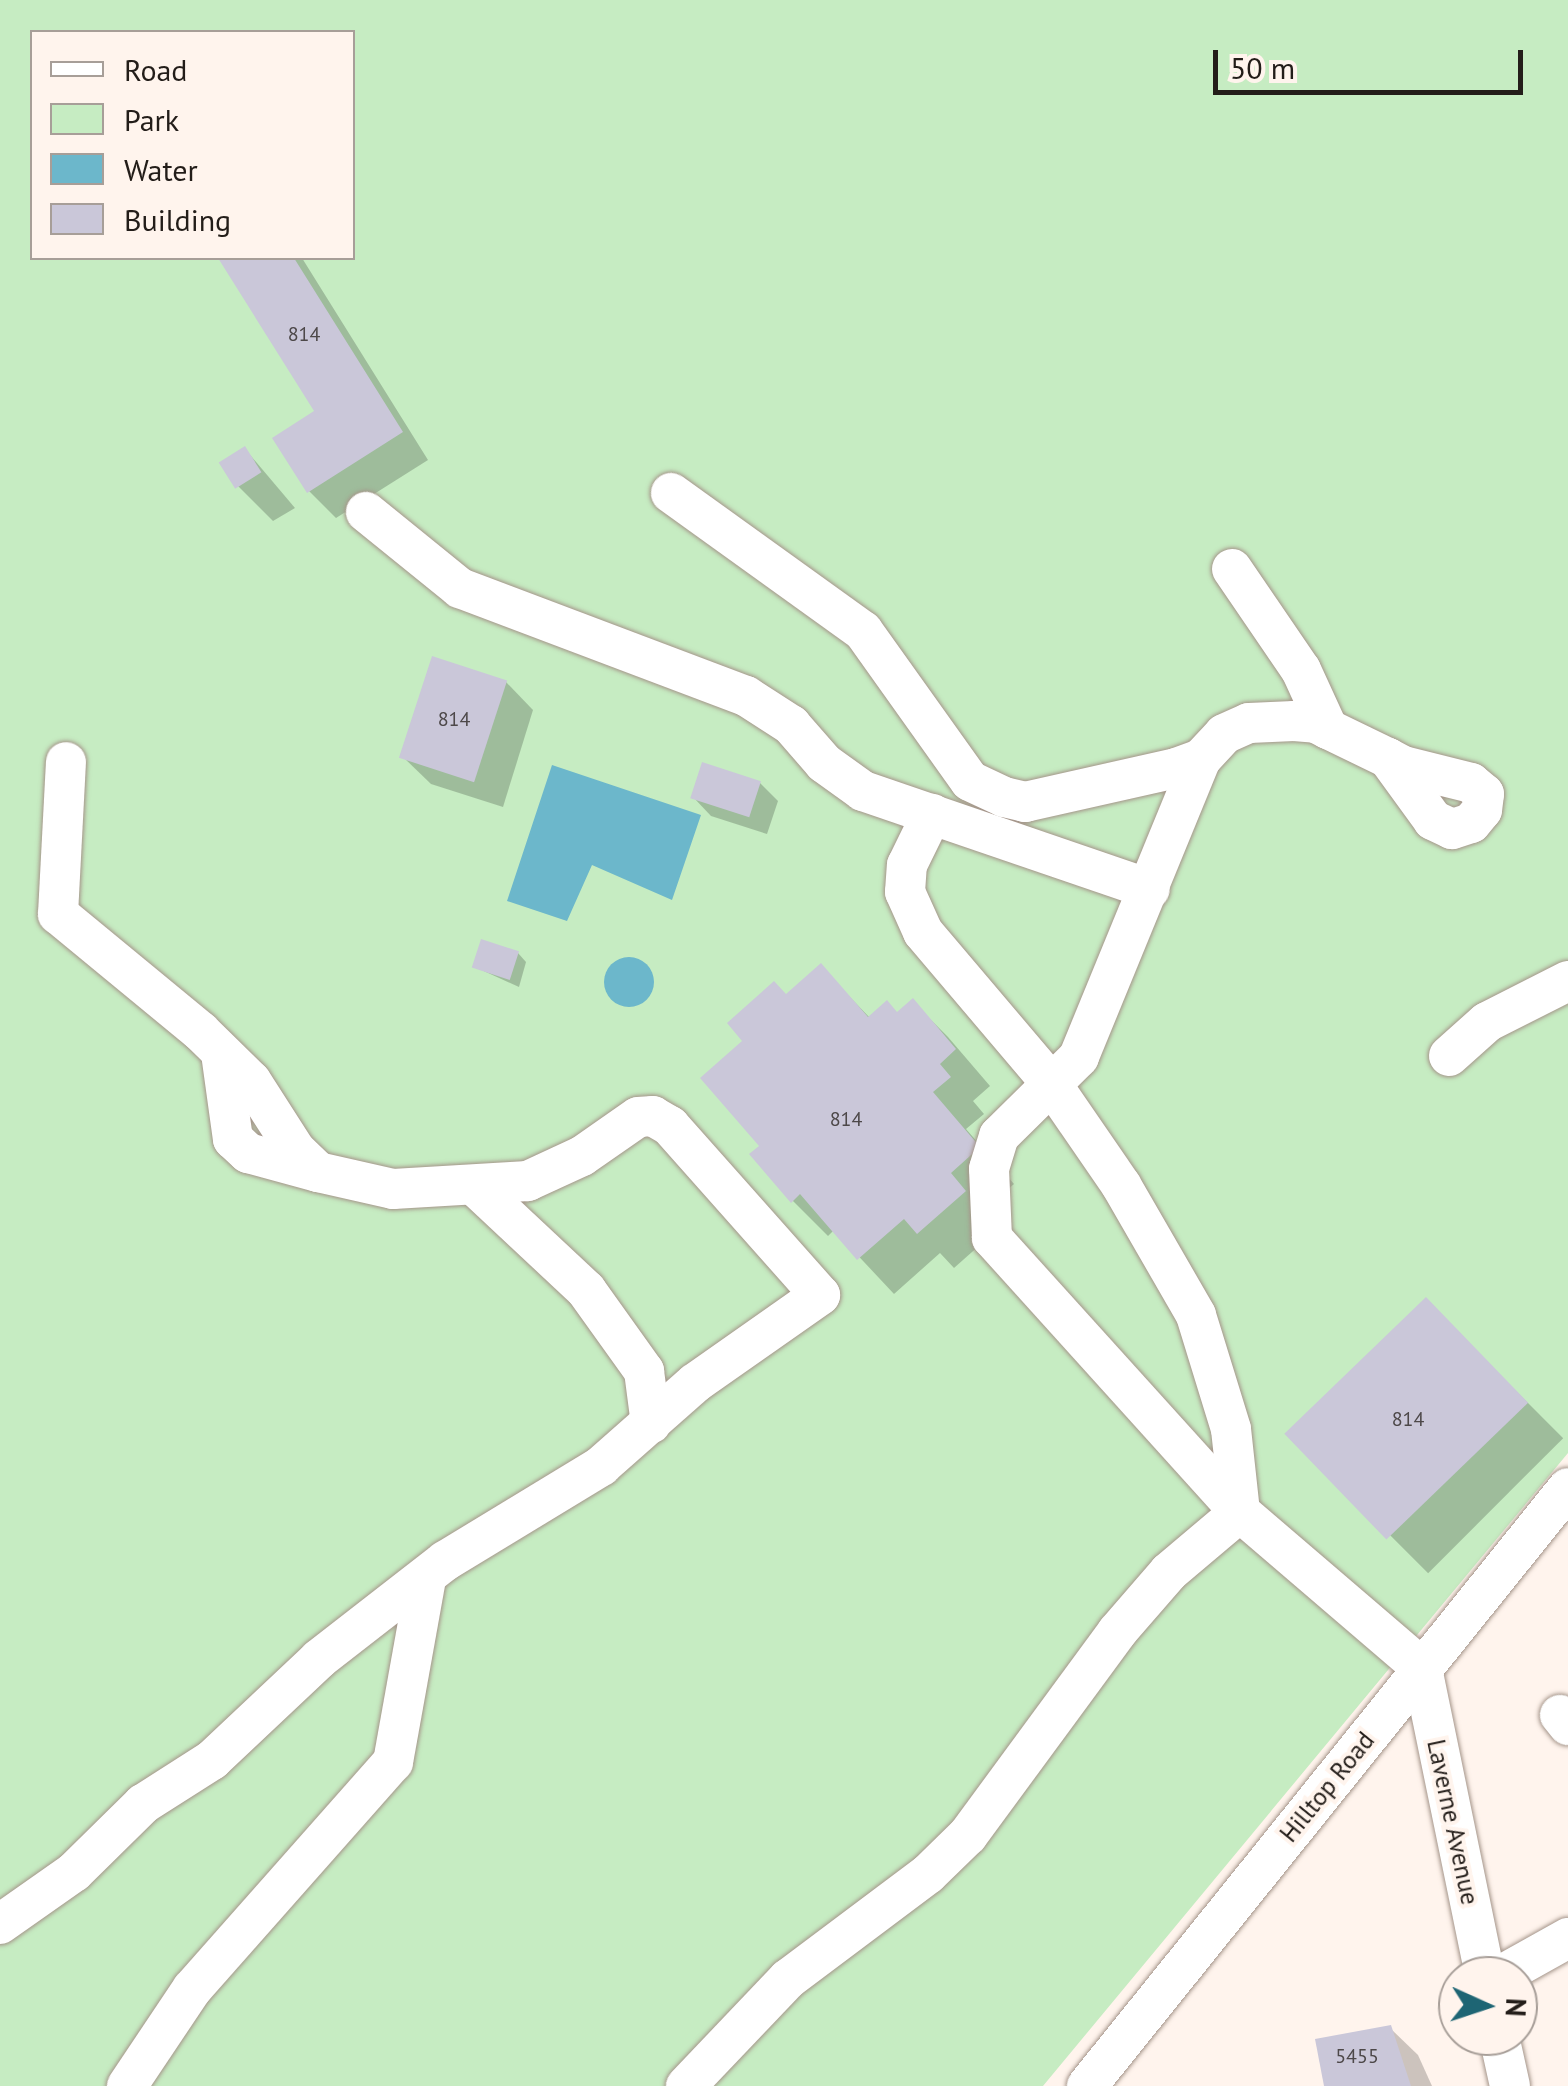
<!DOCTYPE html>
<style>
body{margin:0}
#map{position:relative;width:1568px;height:2086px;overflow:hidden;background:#fff4ed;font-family:"PT Sans",sans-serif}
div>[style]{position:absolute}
.green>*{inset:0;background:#c6ecc2}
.water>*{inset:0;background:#6cb7cb}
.round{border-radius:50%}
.shadow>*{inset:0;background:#0003;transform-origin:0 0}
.building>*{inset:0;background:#cac7d9;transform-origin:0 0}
.roads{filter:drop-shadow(0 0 2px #a5958a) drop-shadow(0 0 2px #a5958a)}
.minor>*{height:40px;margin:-20px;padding:0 20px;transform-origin:20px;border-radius:20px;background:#fff}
span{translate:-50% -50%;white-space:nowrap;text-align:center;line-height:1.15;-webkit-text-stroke:8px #fff4ed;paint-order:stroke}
.number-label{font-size:20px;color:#4d4849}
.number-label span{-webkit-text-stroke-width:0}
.street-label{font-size:25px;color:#231d19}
.legend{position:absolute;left:30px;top:30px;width:325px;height:230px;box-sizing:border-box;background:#fff4ed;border:2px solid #a79e98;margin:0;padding:12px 18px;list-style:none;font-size:30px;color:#231d19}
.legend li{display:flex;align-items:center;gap:20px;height:50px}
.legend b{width:50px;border:2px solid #a79e98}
.north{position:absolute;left:1438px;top:1956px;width:100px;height:100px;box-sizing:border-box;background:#fff4ed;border:2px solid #a79e98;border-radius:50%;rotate:93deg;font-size:28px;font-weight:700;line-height:40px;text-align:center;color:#231d19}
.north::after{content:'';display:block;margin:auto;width:35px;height:45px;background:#1e6574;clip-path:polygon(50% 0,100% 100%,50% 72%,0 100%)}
.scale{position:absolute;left:1213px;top:50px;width:310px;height:45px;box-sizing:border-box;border:5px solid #231d19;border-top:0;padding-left:12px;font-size:30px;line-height:35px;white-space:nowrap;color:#231d19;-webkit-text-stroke:8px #fff4ed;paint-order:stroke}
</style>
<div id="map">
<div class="green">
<i style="clip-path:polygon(evenodd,0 0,1568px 0,1568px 1453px,1043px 2086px,0 2086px,0 0,32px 32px,352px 32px,352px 258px,32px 258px,32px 32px)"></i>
</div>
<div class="water">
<i style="clip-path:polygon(552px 765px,701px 815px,672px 900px,592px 865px,567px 921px,507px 901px)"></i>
<i class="round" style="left:604px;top:957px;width:50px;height:50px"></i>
</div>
<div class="shadow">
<i style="clip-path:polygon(221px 258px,302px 258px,428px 460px,336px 518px,309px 491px,318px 412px)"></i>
<i style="clip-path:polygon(245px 449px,295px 508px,273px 521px,238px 486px)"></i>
<i style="clip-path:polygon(506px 682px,533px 710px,503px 807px,431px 784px,403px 757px)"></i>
<i style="clip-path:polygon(760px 783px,778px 801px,767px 834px,711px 816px,693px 797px)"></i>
<i style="clip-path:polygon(518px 953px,526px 962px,519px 987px,475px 967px)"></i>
<i style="clip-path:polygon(821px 967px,870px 1018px,898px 1015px,913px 1002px,948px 1037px,990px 1086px,973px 1101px,984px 1114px,966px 1129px,1014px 1184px,984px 1210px,999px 1228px,954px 1268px,940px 1253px,894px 1294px,834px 1230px,828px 1236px,793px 1201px,762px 1146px,746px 1041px)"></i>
<i style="left:1426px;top:1301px;width:194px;height:191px;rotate:45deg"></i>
<i style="clip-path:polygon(1390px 2028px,1418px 2055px,1432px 2086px,1326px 2086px)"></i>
</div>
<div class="building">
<i style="clip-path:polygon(218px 258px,294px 258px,403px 432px,307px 493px,272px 438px,314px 411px)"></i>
<i style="left:245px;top:446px;width:31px;height:31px;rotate:58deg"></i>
<i style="left:432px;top:656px;width:79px;height:107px;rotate:18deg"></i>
<i style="left:702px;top:762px;width:62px;height:38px;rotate:18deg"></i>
<i style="left:481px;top:939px;width:40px;height:30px;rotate:18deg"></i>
<i style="clip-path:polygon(821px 963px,868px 1017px,887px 1000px,897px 1012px,913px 998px,956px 1049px,940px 1064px,951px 1077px,933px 1092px,980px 1147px,951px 1173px,966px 1191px,917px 1234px,904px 1219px,857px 1260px,800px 1194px,791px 1203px,749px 1154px,759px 1146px,700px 1078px,742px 1041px,727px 1023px,774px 981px,786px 994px)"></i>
<i style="left:1426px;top:1297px;width:147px;height:197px;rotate:46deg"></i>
<i style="clip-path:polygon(1391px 2025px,1411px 2086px,1324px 2086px,1315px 2039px)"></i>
</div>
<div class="roads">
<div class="minor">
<i style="left:671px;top:493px;width:236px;rotate:35.7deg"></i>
<i style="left:863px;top:631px;width:184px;rotate:54.5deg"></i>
<i style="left:970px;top:781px;width:38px;rotate:25deg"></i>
<i style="left:1004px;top:797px;width:22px;rotate:13deg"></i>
<i style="left:1025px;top:802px;width:155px;rotate:-12.7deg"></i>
<i style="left:1176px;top:768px;width:27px;rotate:-20deg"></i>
<i style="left:1201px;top:759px;width:34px;rotate:-47deg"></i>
<i style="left:1224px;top:734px;width:27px;rotate:-24deg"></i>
<i style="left:1249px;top:723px;width:45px;rotate:-2.5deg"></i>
<i style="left:1294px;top:721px;width:22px;rotate:5deg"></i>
<i style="left:1316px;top:723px;width:13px;rotate:27deg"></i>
<i style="left:1328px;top:729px;width:67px;rotate:25.8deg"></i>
<i style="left:1388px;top:758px;width:17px;rotate:28deg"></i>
<i style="left:1403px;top:766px;width:70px;rotate:14deg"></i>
<i style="left:1471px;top:783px;width:17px;rotate:40deg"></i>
<i style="left:1484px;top:794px;width:16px;rotate:97deg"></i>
<i style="left:1482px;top:810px;width:17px;rotate:130deg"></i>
<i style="left:1471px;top:823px;width:20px;rotate:162deg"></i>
<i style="left:1452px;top:829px;width:21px;rotate:-155deg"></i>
<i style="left:1433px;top:820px;width:77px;rotate:-126deg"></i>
<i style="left:366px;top:512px;width:121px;rotate:39deg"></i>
<i style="left:460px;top:588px;width:306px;rotate:20.7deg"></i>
<i style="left:746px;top:696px;width:54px;rotate:32.8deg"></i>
<i style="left:791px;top:725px;width:50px;rotate:49deg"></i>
<i style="left:824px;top:763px;width:48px;rotate:35.7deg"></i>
<i style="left:863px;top:791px;width:303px;rotate:18.9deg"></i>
<i style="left:1232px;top:569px;width:122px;rotate:55.7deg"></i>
<i style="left:1301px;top:670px;width:65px;rotate:65.4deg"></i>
<i style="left:1201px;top:759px;width:322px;rotate:112.3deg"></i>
<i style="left:1079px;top:1057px;width:112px;rotate:135.4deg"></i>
<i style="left:999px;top:1136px;width:34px;rotate:107deg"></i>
<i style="left:989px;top:1169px;width:69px;rotate:87.5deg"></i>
<i style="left:992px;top:1238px;width:370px;rotate:47.9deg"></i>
<i style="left:1240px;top:1512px;width:240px;rotate:40.6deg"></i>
<i style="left:1422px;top:1668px;width:314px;rotate:78.4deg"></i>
<i style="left:221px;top:1053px;width:87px;rotate:82.1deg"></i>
<i style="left:233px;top:1139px;width:21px;rotate:43deg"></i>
<i style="left:248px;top:1153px;width:73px;rotate:15.2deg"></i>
<i style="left:1449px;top:1056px;width:51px;rotate:-41.8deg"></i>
<i style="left:1487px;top:1022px;width:91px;rotate:-26.8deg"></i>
<i style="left:476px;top:1187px;width:151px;rotate:43.1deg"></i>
<i style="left:586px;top:1290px;width:100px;rotate:54.4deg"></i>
<i style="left:644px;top:1371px;width:53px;rotate:82.5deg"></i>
<i style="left:1560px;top:1715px;width:13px;rotate:51deg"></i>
<i style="left:0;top:1924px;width:90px;rotate:-35.1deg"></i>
<i style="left:74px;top:1872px;width:97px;rotate:-44.6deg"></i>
<i style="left:143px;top:1804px;width:82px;rotate:-32.5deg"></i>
<i style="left:212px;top:1760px;width:147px;rotate:-43.3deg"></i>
<i style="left:319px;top:1659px;width:160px;rotate:-37.9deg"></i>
<i style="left:445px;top:1561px;width:183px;rotate:-31.3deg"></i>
<i style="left:601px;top:1466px;width:125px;rotate:-41.4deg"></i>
<i style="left:695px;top:1383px;width:153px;rotate:-35.1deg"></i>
<i style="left:820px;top:1295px;width:226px;rotate:-131.6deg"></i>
<i style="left:670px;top:1126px;width:20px;rotate:-150deg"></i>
<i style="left:653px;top:1116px;width:15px;rotate:176deg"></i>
<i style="left:638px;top:1117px;width:68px;rotate:145.1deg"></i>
<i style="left:582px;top:1156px;width:60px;rotate:155.2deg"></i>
<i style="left:528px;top:1181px;width:135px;rotate:176.6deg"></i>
<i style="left:393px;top:1189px;width:77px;rotate:-167.2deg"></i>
<i style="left:318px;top:1172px;width:30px;rotate:-136deg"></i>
<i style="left:296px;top:1151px;width:83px;rotate:-122.7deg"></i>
<i style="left:251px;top:1081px;width:71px;rotate:-135.6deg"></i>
<i style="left:200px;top:1031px;width:184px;rotate:-140.5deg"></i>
<i style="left:58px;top:914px;width:152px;rotate:-87deg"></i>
<i style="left:1500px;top:1976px;width:78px;rotate:-29.2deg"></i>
<i style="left:1499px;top:2036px;width:51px;rotate:77.6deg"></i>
<i style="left:127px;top:2086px;width:117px;rotate:-56.2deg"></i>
<i style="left:192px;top:1989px;width:303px;rotate:-48.5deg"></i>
<i style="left:393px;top:1762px;width:186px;rotate:-79.8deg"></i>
<i style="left:686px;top:2086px;width:148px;rotate:-46.4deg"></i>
<i style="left:788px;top:1979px;width:175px;rotate:-36.9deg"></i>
<i style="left:928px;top:1874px;width:56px;rotate:-44.3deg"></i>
<i style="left:968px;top:1835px;width:252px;rotate:-53.7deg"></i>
<i style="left:1117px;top:1632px;width:79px;rotate:-49.1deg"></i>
<i style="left:1169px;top:1572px;width:93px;rotate:-40.2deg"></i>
<i style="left:1240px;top:1512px;width:83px;rotate:-96.2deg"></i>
<i style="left:1231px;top:1429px;width:119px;rotate:-107.1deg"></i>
<i style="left:1196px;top:1315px;width:150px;rotate:-120deg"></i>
<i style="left:1121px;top:1185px;width:124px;rotate:-124.5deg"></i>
<i style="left:1051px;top:1083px;width:198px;rotate:-130.3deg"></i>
<i style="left:923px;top:932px;width:44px;rotate:-114.2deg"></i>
<i style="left:905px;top:892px;width:27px;rotate:-86deg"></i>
<i style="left:907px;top:865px;width:57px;rotate:-63.9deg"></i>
<i style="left:1087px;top:2086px;width:767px;rotate:-51.19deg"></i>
</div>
</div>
<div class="number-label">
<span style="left:304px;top:334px">814</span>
<span style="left:454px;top:719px">814</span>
<span style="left:846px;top:1119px">814</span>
<span style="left:1408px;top:1419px">814</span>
<span style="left:1357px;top:2056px">5455</span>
</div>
<div class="street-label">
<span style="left:1327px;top:1787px;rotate:-51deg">Hilltop Road</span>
<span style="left:1453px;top:1822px;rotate:78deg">Laverne Avenue</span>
</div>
<ul class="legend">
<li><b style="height:12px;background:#fff"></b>Road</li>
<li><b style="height:28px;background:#c6ecc2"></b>Park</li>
<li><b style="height:28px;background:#6cb7cb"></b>Water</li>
<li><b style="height:28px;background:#cac7d9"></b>Building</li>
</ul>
<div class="north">N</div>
<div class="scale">50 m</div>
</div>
